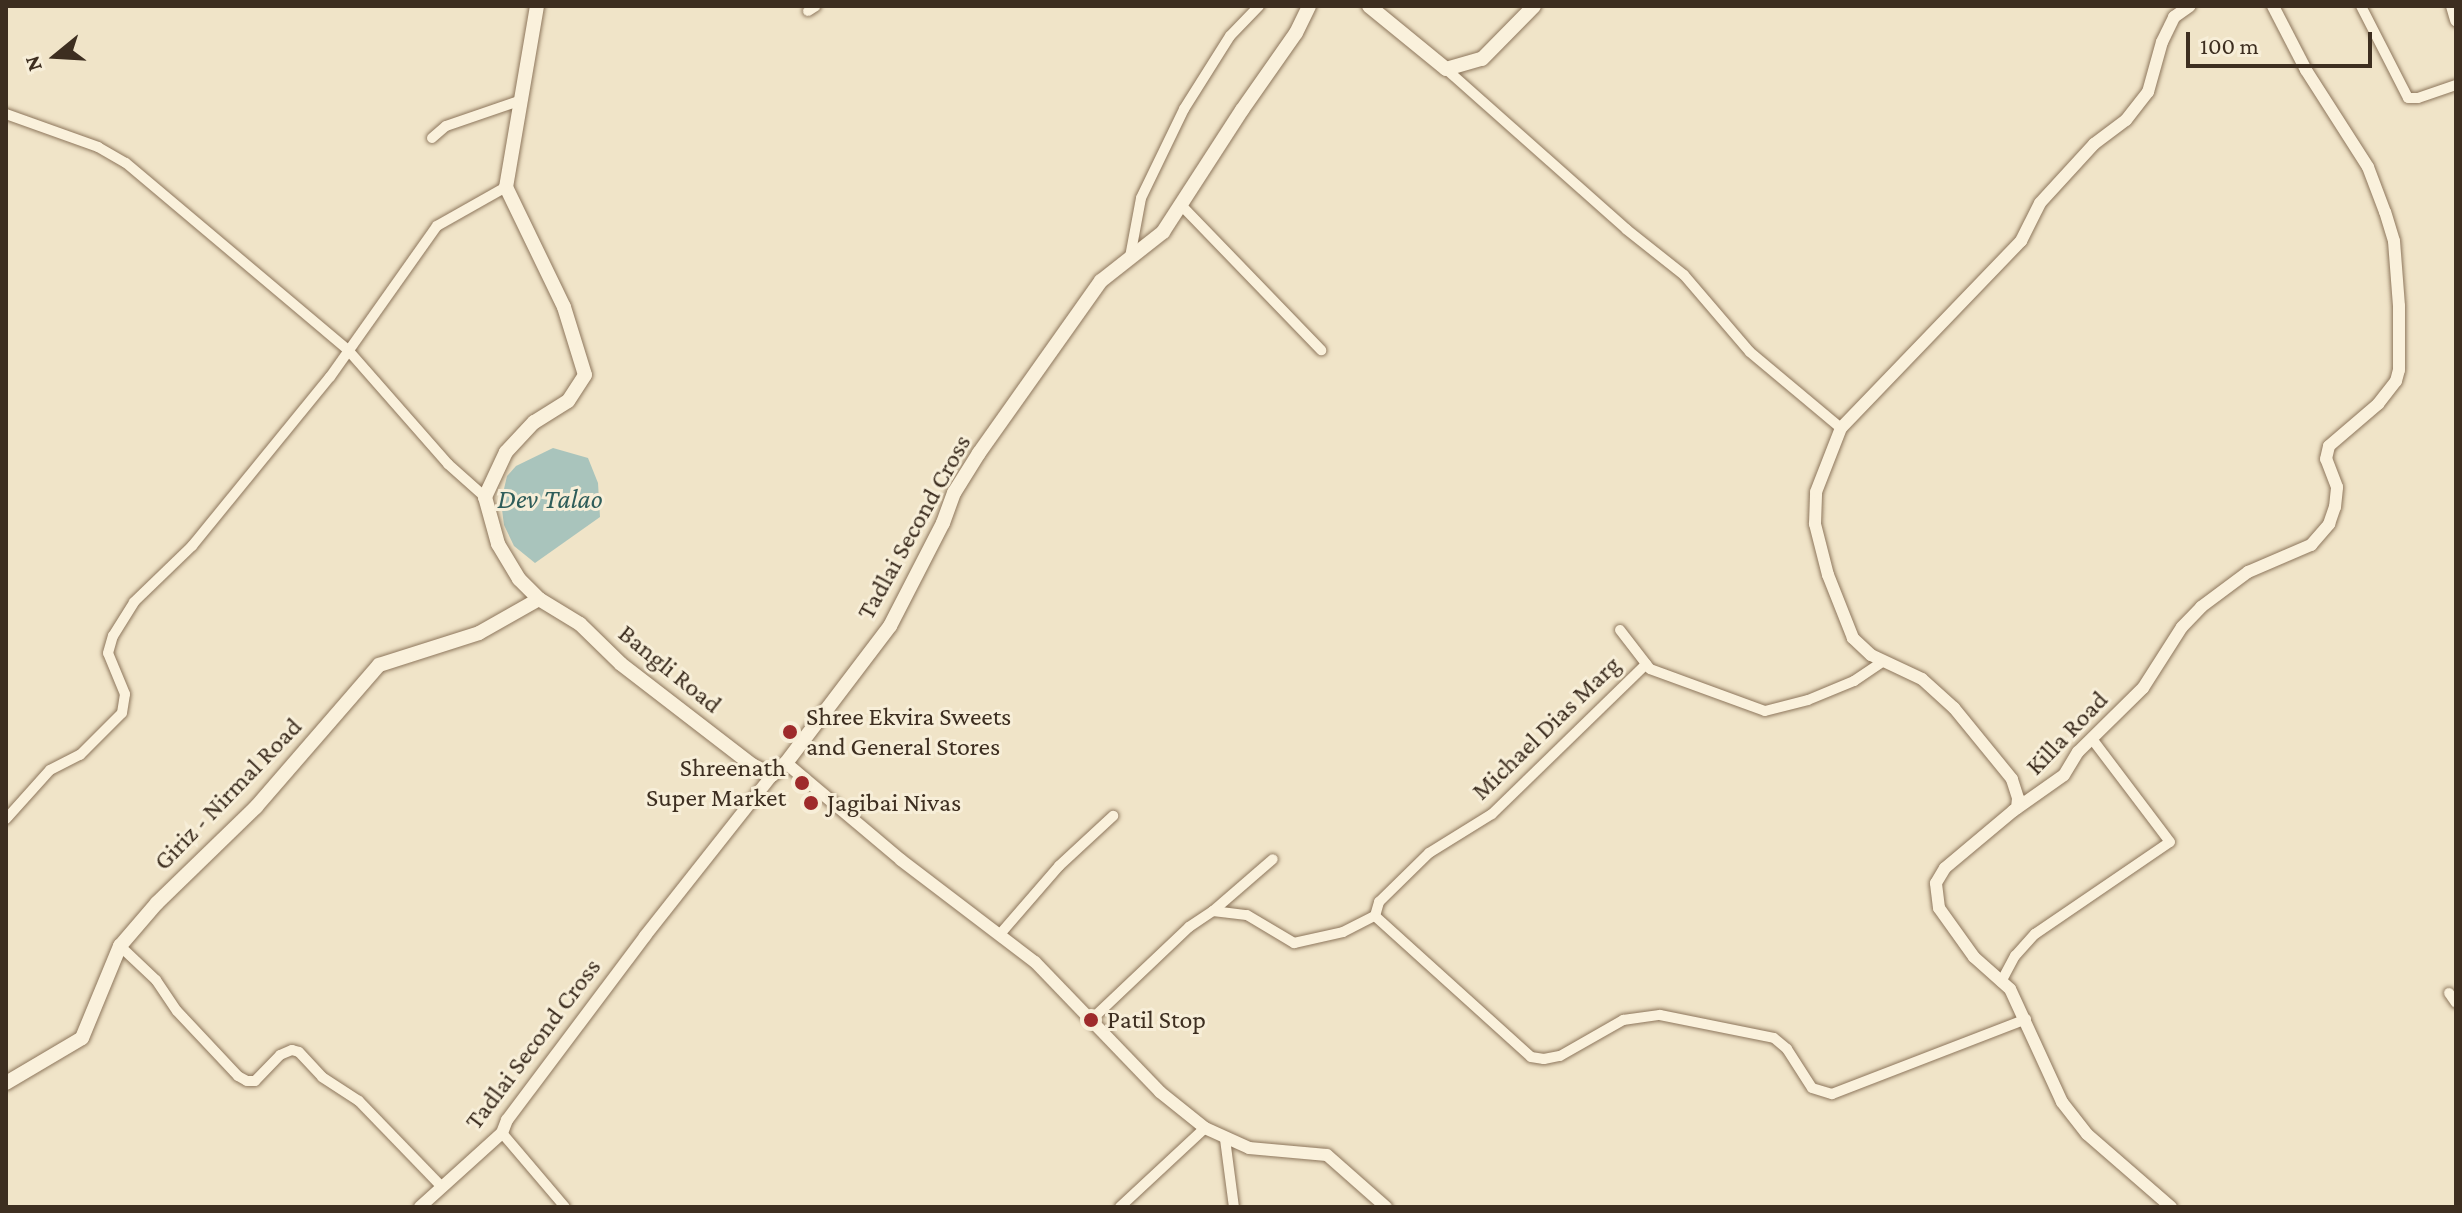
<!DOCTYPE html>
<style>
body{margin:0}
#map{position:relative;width:2462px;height:1213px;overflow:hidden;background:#f0e4c8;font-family:"Crimson Pro",serif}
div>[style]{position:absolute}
.water>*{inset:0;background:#a9c4bc}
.roads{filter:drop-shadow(0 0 2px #8d765c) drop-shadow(0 0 2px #8d765c)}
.minor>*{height:10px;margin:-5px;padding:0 5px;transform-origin:5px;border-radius:5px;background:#faf1dc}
.tertiary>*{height:12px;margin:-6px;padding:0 6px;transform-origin:6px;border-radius:6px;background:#faf1dc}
.secondary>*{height:14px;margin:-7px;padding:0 7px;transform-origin:7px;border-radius:7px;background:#faf1dc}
.dots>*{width:22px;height:22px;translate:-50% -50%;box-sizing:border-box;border:4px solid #f7eed8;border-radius:50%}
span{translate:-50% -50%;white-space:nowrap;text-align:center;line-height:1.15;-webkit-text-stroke:6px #f7eed8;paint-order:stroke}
.street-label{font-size:26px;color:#3d2e20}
.poi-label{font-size:26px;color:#3d2e20}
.left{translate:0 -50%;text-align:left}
.right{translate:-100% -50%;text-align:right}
.water-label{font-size:28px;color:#2f5d5a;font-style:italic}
.frame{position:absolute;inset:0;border:8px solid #3d2e20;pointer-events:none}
.north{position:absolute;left:16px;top:16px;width:80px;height:80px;-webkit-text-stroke:6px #f7eed8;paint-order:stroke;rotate:252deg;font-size:22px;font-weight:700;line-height:32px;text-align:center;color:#3d2e20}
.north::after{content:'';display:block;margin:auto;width:28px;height:36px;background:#3d2e20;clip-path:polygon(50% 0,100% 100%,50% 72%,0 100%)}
.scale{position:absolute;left:2186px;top:32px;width:186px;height:36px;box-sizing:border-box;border:4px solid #3d2e20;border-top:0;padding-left:10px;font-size:24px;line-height:28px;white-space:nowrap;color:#3d2e20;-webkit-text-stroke:6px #f7eed8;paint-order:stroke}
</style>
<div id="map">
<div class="water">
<i style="clip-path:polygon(553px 448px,588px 458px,598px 483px,600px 517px,535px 563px,514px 546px,504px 525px,501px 502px,507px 476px,516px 466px)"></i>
</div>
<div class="roads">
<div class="minor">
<i style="left:2361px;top:6px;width:103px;rotate:62.9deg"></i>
<i style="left:2408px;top:98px;width:10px"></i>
<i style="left:2418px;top:98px;width:40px;rotate:-18.9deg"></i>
<i style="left:808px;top:11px;width:9px;rotate:-32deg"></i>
<i style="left:1446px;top:69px;width:241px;rotate:41.6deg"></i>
<i style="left:1626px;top:229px;width:74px;rotate:38.4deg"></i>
<i style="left:1684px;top:275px;width:101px;rotate:49.4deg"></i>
<i style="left:1750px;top:352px;width:119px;rotate:39.9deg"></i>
<i style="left:6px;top:114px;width:98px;rotate:19.7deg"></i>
<i style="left:98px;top:147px;width:32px;rotate:30deg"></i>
<i style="left:126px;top:163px;width:290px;rotate:40.1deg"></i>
<i style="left:348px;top:350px;width:152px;rotate:48.7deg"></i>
<i style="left:448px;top:464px;width:50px;rotate:41.7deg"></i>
<i style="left:432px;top:138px;width:18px;rotate:-41deg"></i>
<i style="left:446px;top:126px;width:80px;rotate:-18.9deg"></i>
<i style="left:1181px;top:205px;width:202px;rotate:46deg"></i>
<i style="left:1130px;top:257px;width:60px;rotate:-79.4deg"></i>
<i style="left:1141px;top:198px;width:99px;rotate:-64.2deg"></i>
<i style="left:1184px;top:109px;width:86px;rotate:-57.8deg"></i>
<i style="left:1230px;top:36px;width:42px;rotate:-46deg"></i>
<i style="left:1620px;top:630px;width:49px;rotate:52.4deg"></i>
<i style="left:1650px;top:669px;width:122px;rotate:20.1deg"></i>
<i style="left:1765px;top:711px;width:44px;rotate:-14.3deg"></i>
<i style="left:1808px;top:700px;width:50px;rotate:-22.4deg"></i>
<i style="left:1854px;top:681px;width:36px;rotate:-34deg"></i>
<i style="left:6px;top:819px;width:66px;rotate:-48.1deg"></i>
<i style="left:50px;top:770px;width:34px;rotate:-27deg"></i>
<i style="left:80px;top:755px;width:59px;rotate:-45deg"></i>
<i style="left:122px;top:713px;width:19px;rotate:-81deg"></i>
<i style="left:125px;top:694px;width:44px;rotate:-112.5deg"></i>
<i style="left:108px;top:653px;width:18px;rotate:-74deg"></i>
<i style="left:113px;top:636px;width:40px;rotate:-58deg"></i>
<i style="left:134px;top:602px;width:81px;rotate:-44deg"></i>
<i style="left:192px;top:546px;width:218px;rotate:-50.8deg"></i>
<i style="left:330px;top:377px;width:185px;rotate:-54.7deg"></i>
<i style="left:437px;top:226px;width:79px;rotate:-29.5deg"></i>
<i style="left:1213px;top:911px;width:79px;rotate:-40.9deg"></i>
<i style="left:1375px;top:916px;width:210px;rotate:42.1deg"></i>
<i style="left:1531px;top:1057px;width:13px;rotate:9deg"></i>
<i style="left:1544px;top:1059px;width:16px;rotate:-11deg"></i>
<i style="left:1560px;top:1056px;width:73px;rotate:-29.7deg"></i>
<i style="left:1623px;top:1020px;width:37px;rotate:-8deg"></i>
<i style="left:1660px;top:1015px;width:116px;rotate:11.4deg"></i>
<i style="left:1774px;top:1038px;width:17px;rotate:40deg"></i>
<i style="left:1787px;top:1049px;width:46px;rotate:57.3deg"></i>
<i style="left:1812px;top:1088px;width:21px;rotate:17deg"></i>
<i style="left:1832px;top:1094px;width:208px;rotate:-21.1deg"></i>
<i style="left:1001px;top:933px;width:89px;rotate:-49.1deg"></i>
<i style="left:1059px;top:866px;width:74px;rotate:-42.8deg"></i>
<i style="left:120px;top:946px;width:50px;rotate:43.4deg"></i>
<i style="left:156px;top:980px;width:37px;rotate:56deg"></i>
<i style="left:177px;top:1011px;width:89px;rotate:46.8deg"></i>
<i style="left:238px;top:1076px;width:10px;rotate:29deg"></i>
<i style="left:247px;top:1081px;width:8px"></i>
<i style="left:255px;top:1081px;width:36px;rotate:-46deg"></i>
<i style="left:280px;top:1055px;width:13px;rotate:-23deg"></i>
<i style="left:292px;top:1050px;width:7px;rotate:16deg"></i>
<i style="left:299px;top:1052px;width:34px;rotate:47deg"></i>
<i style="left:322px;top:1077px;width:44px;rotate:33deg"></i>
<i style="left:359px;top:1101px;width:118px;rotate:46deg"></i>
<i style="left:2001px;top:982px;width:30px;rotate:-62deg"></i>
<i style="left:2015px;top:956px;width:30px;rotate:-48deg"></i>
<i style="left:2035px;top:934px;width:163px;rotate:-34.3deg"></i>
<i style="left:2170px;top:842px;width:129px;rotate:-127.1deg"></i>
<i style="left:2449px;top:993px;width:12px;rotate:55deg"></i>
<i style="left:1091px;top:1020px;width:135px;rotate:-43.5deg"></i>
<i style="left:1189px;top:927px;width:29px;rotate:-34deg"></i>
<i style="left:1213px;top:911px;width:34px;rotate:7deg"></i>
<i style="left:1247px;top:915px;width:55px;rotate:30.8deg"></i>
<i style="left:1294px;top:943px;width:50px;rotate:-12.7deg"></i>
<i style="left:1343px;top:932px;width:36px;rotate:-27deg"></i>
<i style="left:1375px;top:916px;width:15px;rotate:-74deg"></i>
<i style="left:1379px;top:902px;width:70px;rotate:-44.4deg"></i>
<i style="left:1429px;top:853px;width:74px;rotate:-31.8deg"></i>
<i style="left:1492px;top:814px;width:215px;rotate:-44.2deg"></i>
<i style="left:502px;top:1133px;width:97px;rotate:49.6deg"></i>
<i style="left:1225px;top:1139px;width:69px;rotate:82.5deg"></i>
<i style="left:1120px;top:1207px;width:116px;rotate:-42.9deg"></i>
</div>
<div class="tertiary">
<i style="left:2452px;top:6px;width:15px;rotate:74deg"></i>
<i style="left:786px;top:763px;width:150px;rotate:40.1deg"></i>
<i style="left:901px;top:860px;width:168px;rotate:37.3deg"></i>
<i style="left:1035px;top:962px;width:180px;rotate:46.1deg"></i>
<i style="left:1160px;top:1092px;width:58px;rotate:38.7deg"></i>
<i style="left:1205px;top:1128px;width:48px;rotate:24.4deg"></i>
<i style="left:1249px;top:1148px;width:78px;rotate:5.1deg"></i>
<i style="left:1327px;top:1155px;width:79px;rotate:41.4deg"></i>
<i style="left:2017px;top:808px;width:10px;rotate:-84deg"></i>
<i style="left:2018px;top:798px;width:20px;rotate:-108deg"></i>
<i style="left:2012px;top:779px;width:92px;rotate:-129.2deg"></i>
<i style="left:1954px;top:708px;width:43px;rotate:-137.8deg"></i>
<i style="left:1922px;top:679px;width:56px;rotate:-154.8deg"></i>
<i style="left:1871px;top:655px;width:25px;rotate:-137deg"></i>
<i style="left:1853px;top:638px;width:68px;rotate:-111.6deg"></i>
<i style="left:1828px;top:575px;width:53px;rotate:-104.3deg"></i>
<i style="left:1815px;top:524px;width:32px;rotate:-88deg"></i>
<i style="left:1816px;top:492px;width:69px;rotate:-68.7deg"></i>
<i style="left:1841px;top:428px;width:260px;rotate:-46.1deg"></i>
<i style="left:2021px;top:241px;width:42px;rotate:-63.4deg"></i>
<i style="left:2040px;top:203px;width:80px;rotate:-47.5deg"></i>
<i style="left:2094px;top:144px;width:40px;rotate:-37deg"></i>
<i style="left:2126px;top:120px;width:36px;rotate:-52deg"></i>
<i style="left:2148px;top:92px;width:52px;rotate:-74.4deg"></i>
<i style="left:2162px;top:42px;width:28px;rotate:-64deg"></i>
<i style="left:2174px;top:17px;width:19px;rotate:-35deg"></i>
<i style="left:420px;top:1207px;width:110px;rotate:-42.1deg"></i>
<i style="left:502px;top:1133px;width:14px;rotate:-69deg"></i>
<i style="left:507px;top:1120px;width:230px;rotate:-53.1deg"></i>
<i style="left:645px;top:936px;width:205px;rotate:-51.7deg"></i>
<i style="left:2171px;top:1207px;width:111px;rotate:-139deg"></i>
<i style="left:2087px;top:1134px;width:41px;rotate:-128deg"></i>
<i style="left:2062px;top:1102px;width:124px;rotate:-114.7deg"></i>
<i style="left:2010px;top:989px;width:48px;rotate:-138.4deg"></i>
<i style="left:1974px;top:957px;width:60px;rotate:-125.5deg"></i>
<i style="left:1939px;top:908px;width:25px;rotate:-97deg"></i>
<i style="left:1936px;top:883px;width:17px;rotate:-59deg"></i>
<i style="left:1945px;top:868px;width:89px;rotate:-40deg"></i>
<i style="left:2013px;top:811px;width:62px;rotate:-35.2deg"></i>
<i style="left:2064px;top:775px;width:27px;rotate:-59deg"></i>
<i style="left:2078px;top:752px;width:91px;rotate:-44.6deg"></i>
<i style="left:2143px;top:688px;width:72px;rotate:-57.4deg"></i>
<i style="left:2182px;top:627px;width:28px;rotate:-46deg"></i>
<i style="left:2201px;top:607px;width:59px;rotate:-36.7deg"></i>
<i style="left:2248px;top:572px;width:69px;rotate:-23.2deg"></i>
<i style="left:2311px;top:545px;width:28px;rotate:-49deg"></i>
<i style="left:2329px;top:524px;width:18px;rotate:-71deg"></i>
<i style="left:2335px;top:507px;width:20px;rotate:-84deg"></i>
<i style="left:2337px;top:487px;width:30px;rotate:-111deg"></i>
<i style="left:2326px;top:459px;width:13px;rotate:-77deg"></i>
<i style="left:2329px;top:446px;width:65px;rotate:-40.6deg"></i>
<i style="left:2378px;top:404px;width:29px;rotate:-52deg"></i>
<i style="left:2396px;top:381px;width:11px;rotate:-75deg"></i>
<i style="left:2399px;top:370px;width:64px;rotate:-90deg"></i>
<i style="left:2399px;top:306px;width:65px;rotate:-94.4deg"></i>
<i style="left:2394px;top:241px;width:30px;rotate:-107deg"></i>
<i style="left:2385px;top:212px;width:48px;rotate:-110.7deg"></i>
<i style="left:2368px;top:167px;width:115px;rotate:-122.6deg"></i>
<i style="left:2306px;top:70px;width:72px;rotate:-117.3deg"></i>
</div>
<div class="secondary">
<i style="left:537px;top:6px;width:184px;rotate:99.7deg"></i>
<i style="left:506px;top:187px;width:133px;rotate:64.2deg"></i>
<i style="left:564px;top:307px;width:71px;rotate:72.8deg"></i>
<i style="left:585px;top:375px;width:31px;rotate:123deg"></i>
<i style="left:568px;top:401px;width:40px;rotate:148deg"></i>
<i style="left:534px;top:422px;width:41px;rotate:133deg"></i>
<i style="left:506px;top:452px;width:50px;rotate:115deg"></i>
<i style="left:485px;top:497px;width:49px;rotate:74.5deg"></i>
<i style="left:498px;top:544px;width:41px;rotate:59deg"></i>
<i style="left:519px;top:579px;width:28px;rotate:45deg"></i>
<i style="left:539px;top:599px;width:48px;rotate:31.4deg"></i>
<i style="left:580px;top:624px;width:57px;rotate:44.3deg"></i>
<i style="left:621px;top:664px;width:165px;rotate:37.6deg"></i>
<i style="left:752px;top:765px;width:22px;rotate:27deg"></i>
<i style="left:772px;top:775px;width:18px;rotate:-41deg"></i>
<i style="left:786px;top:763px;width:172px;rotate:-52.8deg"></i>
<i style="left:890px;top:626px;width:116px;rotate:-62.8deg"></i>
<i style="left:943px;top:523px;width:32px;rotate:-70deg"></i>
<i style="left:954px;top:493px;width:47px;rotate:-58deg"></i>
<i style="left:979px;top:453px;width:211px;rotate:-54.7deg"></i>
<i style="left:1101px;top:281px;width:79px;rotate:-38.3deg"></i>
<i style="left:1163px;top:232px;width:145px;rotate:-57.1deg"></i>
<i style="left:1242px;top:110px;width:94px;rotate:-55deg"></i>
<i style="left:1296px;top:33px;width:30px;rotate:-64deg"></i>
<i style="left:1369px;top:6px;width:99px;rotate:39.3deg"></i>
<i style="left:1446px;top:69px;width:37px;rotate:-16deg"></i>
<i style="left:1482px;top:59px;width:74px;rotate:-45.5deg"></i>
<i style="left:6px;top:1083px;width:88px;rotate:-30.6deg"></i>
<i style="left:82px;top:1038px;width:100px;rotate:-67.6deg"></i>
<i style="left:120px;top:946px;width:57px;rotate:-49.3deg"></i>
<i style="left:157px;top:903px;width:138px;rotate:-44.1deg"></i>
<i style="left:256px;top:807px;width:188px;rotate:-49.1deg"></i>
<i style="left:379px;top:665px;width:105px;rotate:-17.7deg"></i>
<i style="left:479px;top:633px;width:69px;rotate:-29.5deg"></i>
</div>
</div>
<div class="dots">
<i style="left:790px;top:732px;background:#9e2a2b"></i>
<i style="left:802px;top:783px;background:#9e2a2b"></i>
<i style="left:811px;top:803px;background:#9e2a2b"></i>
<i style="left:1091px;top:1020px;background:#9e2a2b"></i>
</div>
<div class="street-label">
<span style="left:914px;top:527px;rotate:-61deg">Tadlai Second Cross</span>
<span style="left:670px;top:669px;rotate:39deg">Bangli Road</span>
<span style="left:1546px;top:728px;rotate:-44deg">Michael Dias Marg</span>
<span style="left:2067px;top:733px;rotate:-46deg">Killa Road</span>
<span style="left:228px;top:794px;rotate:-46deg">Giriz - Nirmal Road</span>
<span style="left:533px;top:1044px;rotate:-53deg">Tadlai Second Cross</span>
</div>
<div class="poi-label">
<span class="left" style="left:806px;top:732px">Shree Ekvira Sweets<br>and General Stores</span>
<span class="right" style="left:786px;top:783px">Shreenath<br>Super Market</span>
<span class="left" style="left:827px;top:803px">Jagibai Nivas</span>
<span class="left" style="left:1107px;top:1020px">Patil Stop</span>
</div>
<div class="water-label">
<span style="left:550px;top:499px">Dev Talao</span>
</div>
<div class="frame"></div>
<div class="north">N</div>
<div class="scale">100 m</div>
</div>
